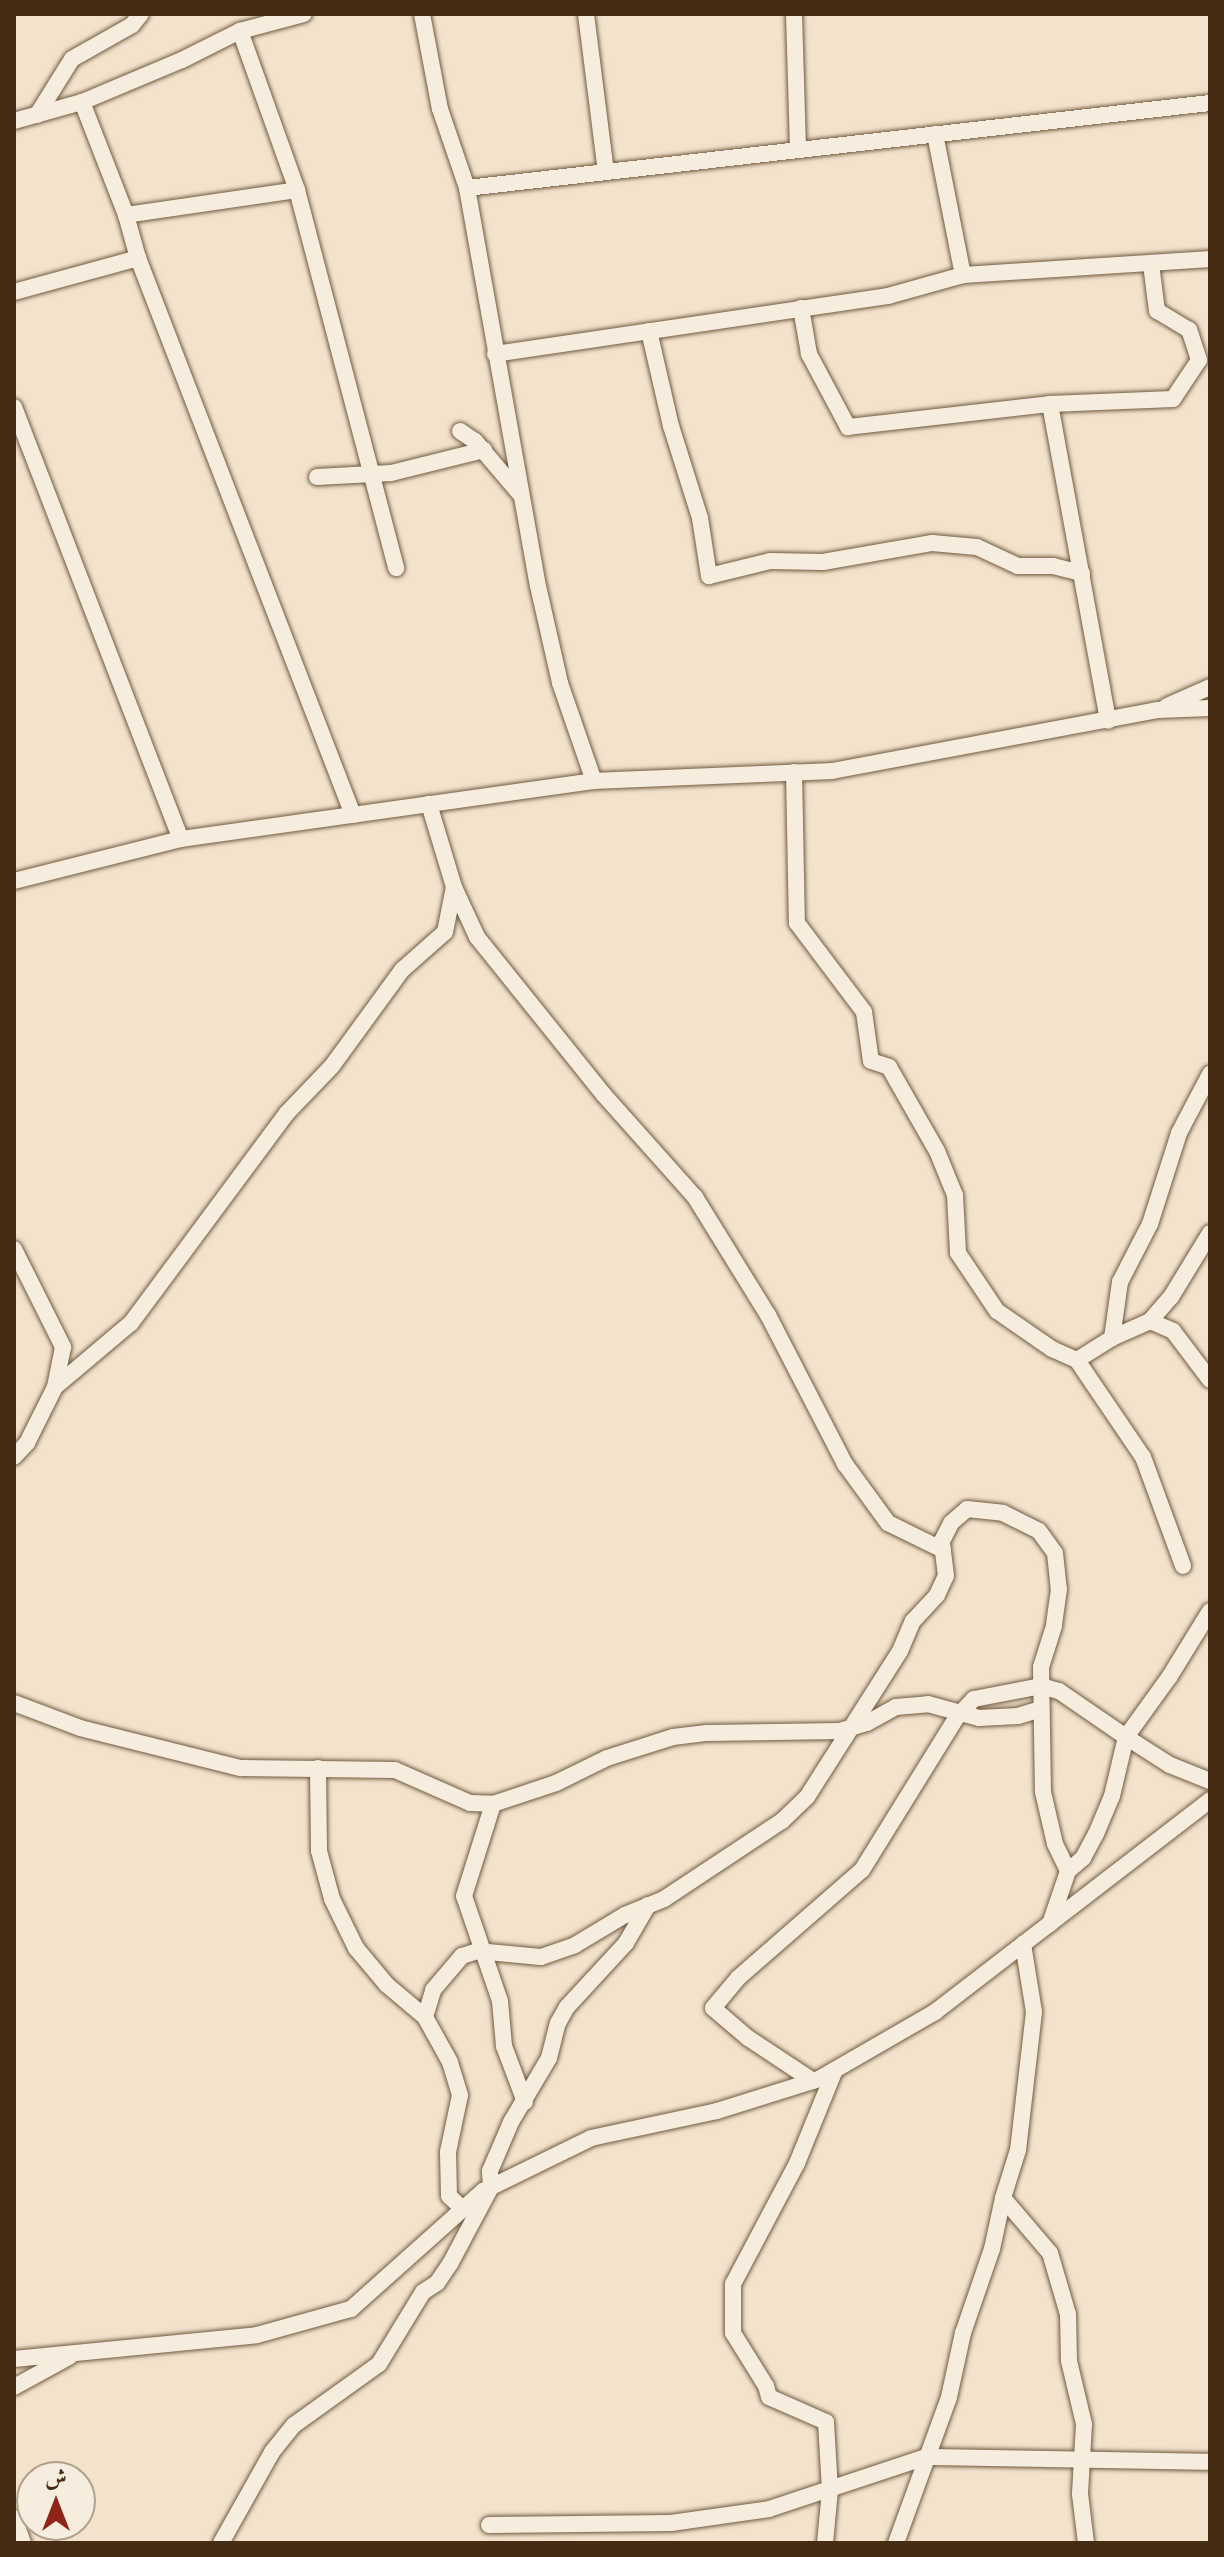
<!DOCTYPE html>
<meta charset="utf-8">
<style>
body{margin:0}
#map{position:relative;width:1224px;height:2557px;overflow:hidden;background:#f3e3cc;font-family:"Old Standard TT",Amiri,serif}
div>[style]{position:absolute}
.roads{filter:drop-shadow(0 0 2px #715a40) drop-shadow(0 0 2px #715a40)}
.minor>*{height:16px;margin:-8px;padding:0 8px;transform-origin:8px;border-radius:8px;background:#f7edde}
span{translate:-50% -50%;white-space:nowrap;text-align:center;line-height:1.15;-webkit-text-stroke:7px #f7edde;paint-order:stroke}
.frame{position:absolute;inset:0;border:16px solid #462c12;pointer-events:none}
.north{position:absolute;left:16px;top:2461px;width:80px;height:80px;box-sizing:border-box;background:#f7edde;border:2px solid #b0a08c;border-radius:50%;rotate:0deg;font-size:22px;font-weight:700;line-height:32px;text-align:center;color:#462c12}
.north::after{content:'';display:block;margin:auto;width:28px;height:36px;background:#8f2418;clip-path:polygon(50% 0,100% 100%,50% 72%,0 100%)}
</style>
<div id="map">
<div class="roads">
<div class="minor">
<i style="left:422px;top:14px;width:97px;rotate:79.3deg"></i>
<i style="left:440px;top:109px;width:83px;rotate:71.1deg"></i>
<i style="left:467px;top:188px;width:404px;rotate:79.9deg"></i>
<i style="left:538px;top:586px;width:99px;rotate:77.2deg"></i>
<i style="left:560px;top:683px;width:104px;rotate:70.9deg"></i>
<i style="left:586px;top:14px;width:159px;rotate:82.8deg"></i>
<i style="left:794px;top:14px;width:136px;rotate:88.3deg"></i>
<i style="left:37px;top:115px;width:66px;rotate:-58deg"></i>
<i style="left:72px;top:59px;width:69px;rotate:-29.5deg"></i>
<i style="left:132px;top:25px;width:14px;rotate:-51deg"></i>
<i style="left:14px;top:121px;width:71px;rotate:-15.6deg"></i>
<i style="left:935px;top:134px;width:144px;rotate:78.8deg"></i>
<i style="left:467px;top:188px;width:748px;rotate:-6.53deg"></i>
<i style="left:297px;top:190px;width:391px;rotate:75.3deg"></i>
<i style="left:128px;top:220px;width:127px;rotate:-111.3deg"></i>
<i style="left:82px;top:102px;width:108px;rotate:-22.8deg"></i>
<i style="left:182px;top:60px;width:65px;rotate:-26.6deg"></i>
<i style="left:138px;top:258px;width:597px;rotate:68.89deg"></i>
<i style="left:14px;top:292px;width:129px;rotate:-15.3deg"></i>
<i style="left:138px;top:258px;width:45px;rotate:-105.6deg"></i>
<i style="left:126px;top:215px;width:173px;rotate:-8.3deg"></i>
<i style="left:297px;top:190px;width:169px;rotate:-109.7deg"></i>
<i style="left:240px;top:31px;width:66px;rotate:-14.9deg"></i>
<i style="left:801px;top:308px;width:47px;rotate:80.1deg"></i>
<i style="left:809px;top:354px;width:83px;rotate:61.9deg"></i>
<i style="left:848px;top:427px;width:203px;rotate:-6.5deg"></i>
<i style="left:1050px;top:404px;width:322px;rotate:79.6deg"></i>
<i style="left:649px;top:331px;width:98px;rotate:77deg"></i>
<i style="left:671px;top:426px;width:96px;rotate:72.5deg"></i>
<i style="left:700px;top:518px;width:59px;rotate:81.2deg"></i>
<i style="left:709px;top:576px;width:63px;rotate:-13.8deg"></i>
<i style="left:770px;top:561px;width:53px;rotate:1.1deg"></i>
<i style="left:823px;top:562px;width:111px;rotate:-9.9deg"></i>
<i style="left:932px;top:543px;width:45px;rotate:5.1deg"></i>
<i style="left:977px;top:547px;width:45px;rotate:24.9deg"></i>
<i style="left:1018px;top:566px;width:35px"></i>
<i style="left:1053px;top:566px;width:30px;rotate:14deg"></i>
<i style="left:495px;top:354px;width:397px;rotate:-8.4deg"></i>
<i style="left:888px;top:296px;width:78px;rotate:-15.6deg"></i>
<i style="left:963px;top:275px;width:248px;rotate:-3.7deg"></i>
<i style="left:1050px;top:404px;width:123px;rotate:-2.3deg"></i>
<i style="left:1173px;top:399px;width:47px;rotate:-56.3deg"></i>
<i style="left:1199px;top:360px;width:32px;rotate:-108deg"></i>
<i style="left:1189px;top:330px;width:37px;rotate:-149deg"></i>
<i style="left:1157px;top:311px;width:47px;rotate:-97.3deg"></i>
<i style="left:14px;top:407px;width:463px;rotate:68.9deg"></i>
<i style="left:460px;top:431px;width:18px;rotate:34deg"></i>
<i style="left:475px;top:441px;width:70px;rotate:49.7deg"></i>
<i style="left:317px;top:477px;width:74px;rotate:-3.1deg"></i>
<i style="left:391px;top:473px;width:96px;rotate:-13.9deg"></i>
<i style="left:1167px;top:706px;width:47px;rotate:-23.8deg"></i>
<i style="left:794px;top:772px;width:151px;rotate:88.9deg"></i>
<i style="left:797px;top:923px;width:111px;rotate:53deg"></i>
<i style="left:864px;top:1012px;width:49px;rotate:81.9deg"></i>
<i style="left:871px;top:1061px;width:19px;rotate:18deg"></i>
<i style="left:889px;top:1067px;width:97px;rotate:60.3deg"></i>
<i style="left:937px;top:1151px;width:48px;rotate:67.8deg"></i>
<i style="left:955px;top:1195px;width:58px;rotate:87deg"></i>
<i style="left:958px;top:1253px;width:70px;rotate:56.1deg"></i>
<i style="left:997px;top:1311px;width:67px;rotate:34.6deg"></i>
<i style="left:1052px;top:1349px;width:27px;rotate:24deg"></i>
<i style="left:1077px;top:1360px;width:117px;rotate:55.8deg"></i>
<i style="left:1143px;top:1457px;width:116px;rotate:69.8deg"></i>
<i style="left:14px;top:881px;width:172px;rotate:-14.1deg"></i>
<i style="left:181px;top:839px;width:417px;rotate:-8deg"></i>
<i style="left:594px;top:781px;width:238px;rotate:-2.4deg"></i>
<i style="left:832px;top:771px;width:332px;rotate:-10.6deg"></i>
<i style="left:1158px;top:710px;width:52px;rotate:-2.2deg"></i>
<i style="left:454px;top:887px;width:55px;rotate:65.3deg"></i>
<i style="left:477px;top:937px;width:203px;rotate:51.2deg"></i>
<i style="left:604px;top:1095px;width:137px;rotate:48.3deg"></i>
<i style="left:695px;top:1197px;width:139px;rotate:58.3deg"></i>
<i style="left:768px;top:1315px;width:168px;rotate:62.7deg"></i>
<i style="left:845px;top:1464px;width:73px;rotate:53.9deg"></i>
<i style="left:888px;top:1523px;width:61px;rotate:26.1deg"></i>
<i style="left:14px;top:1249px;width:110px;rotate:63.4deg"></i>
<i style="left:63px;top:1347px;width:41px;rotate:101.3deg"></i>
<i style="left:55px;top:1387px;width:63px;rotate:116.6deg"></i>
<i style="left:27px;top:1443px;width:19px;rotate:133deg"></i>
<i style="left:1150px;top:1321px;width:25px;rotate:23deg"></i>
<i style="left:1173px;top:1331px;width:61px;rotate:52.9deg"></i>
<i style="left:1112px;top:1338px;width:42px;rotate:-24.1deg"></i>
<i style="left:1150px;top:1321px;width:32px;rotate:-49deg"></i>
<i style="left:1171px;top:1297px;width:75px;rotate:-58.6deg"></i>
<i style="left:1077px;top:1360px;width:41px;rotate:-32.2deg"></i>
<i style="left:1112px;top:1338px;width:57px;rotate:-81.9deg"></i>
<i style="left:1120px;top:1282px;width:65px;rotate:-62.7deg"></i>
<i style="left:1150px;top:1224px;width:96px;rotate:-72.3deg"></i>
<i style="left:1179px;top:1133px;width:67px;rotate:-62.3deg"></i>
<i style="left:55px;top:1387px;width:99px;rotate:-40.1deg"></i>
<i style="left:131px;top:1323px;width:260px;rotate:-53.4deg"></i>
<i style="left:286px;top:1114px;width:66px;rotate:-46.2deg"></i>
<i style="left:332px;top:1066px;width:119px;rotate:-53.9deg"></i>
<i style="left:402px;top:970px;width:57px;rotate:-41.5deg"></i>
<i style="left:445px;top:932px;width:46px;rotate:-78.7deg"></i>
<i style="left:454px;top:887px;width:87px;rotate:-106.8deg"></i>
<i style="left:14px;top:1703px;width:71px;rotate:20.7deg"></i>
<i style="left:80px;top:1728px;width:166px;rotate:14deg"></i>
<i style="left:241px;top:1768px;width:154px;rotate:0.7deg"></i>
<i style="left:395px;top:1770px;width:82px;rotate:23.7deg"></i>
<i style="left:470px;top:1803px;width:23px;rotate:2deg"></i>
<i style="left:318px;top:1768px;width:83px;rotate:89.3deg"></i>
<i style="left:319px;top:1851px;width:50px;rotate:74.8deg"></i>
<i style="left:332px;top:1899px;width:55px;rotate:63.9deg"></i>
<i style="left:356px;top:1948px;width:48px;rotate:50deg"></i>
<i style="left:387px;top:1985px;width:50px;rotate:40.1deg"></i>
<i style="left:1068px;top:1871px;width:20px;rotate:-41deg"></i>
<i style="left:1083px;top:1858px;width:27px;rotate:-62deg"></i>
<i style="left:1096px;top:1834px;width:41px;rotate:-67.2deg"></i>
<i style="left:1112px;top:1796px;width:61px;rotate:-76.7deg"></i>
<i style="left:1126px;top:1737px;width:52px;rotate:32.5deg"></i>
<i style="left:1170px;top:1765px;width:43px;rotate:21.8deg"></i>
<i style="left:1023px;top:1944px;width:69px;rotate:80.8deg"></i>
<i style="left:1034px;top:2012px;width:139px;rotate:96.6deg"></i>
<i style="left:1018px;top:2150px;width:50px;rotate:107.4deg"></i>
<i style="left:1003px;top:2198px;width:72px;rotate:49.5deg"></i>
<i style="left:1050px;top:2253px;width:64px;rotate:73.6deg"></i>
<i style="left:1068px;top:2314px;width:47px;rotate:88.8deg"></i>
<i style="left:1069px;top:2361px;width:65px;rotate:76.6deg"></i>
<i style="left:1084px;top:2424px;width:70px;rotate:93.3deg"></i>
<i style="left:1080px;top:2494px;width:49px;rotate:83deg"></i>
<i style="left:813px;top:2081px;width:78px;rotate:-146.5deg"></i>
<i style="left:748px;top:2038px;width:46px;rotate:-139.4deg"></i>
<i style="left:713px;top:2008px;width:39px;rotate:-50deg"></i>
<i style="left:738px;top:1978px;width:164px;rotate:-41.1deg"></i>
<i style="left:862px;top:1870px;width:180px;rotate:-58.2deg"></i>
<i style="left:957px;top:1717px;width:25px;rotate:-47deg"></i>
<i style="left:974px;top:1699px;width:68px;rotate:-11deg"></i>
<i style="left:1041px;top:1686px;width:19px;rotate:16deg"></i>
<i style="left:1059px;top:1691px;width:81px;rotate:34.5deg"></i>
<i style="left:1126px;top:1737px;width:75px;rotate:-54.2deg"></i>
<i style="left:1170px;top:1676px;width:76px;rotate:-58.4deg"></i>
<i style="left:525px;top:2102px;width:60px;rotate:-110.6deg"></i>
<i style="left:504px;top:2046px;width:45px;rotate:-95.1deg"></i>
<i style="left:500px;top:2001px;width:111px;rotate:-108.9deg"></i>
<i style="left:464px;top:1896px;width:96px;rotate:-72.5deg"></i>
<i style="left:493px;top:1804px;width:66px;rotate:-18.4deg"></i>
<i style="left:556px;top:1783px;width:57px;rotate:-26.1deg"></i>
<i style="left:607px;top:1758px;width:69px;rotate:-17.7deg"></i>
<i style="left:673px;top:1737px;width:34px;rotate:-7deg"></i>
<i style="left:707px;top:1733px;width:133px;rotate:-0.9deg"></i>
<i style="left:840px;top:1731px;width:28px;rotate:-17deg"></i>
<i style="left:867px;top:1723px;width:33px;rotate:-29deg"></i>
<i style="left:896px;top:1707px;width:32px;rotate:-5deg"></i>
<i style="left:928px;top:1704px;width:53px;rotate:15.4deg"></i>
<i style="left:979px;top:1718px;width:39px;rotate:-3deg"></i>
<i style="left:1018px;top:1716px;width:24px;rotate:-17deg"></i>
<i style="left:463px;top:2209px;width:19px;rotate:-137deg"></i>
<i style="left:449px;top:2196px;width:44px;rotate:-91.3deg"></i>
<i style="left:448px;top:2152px;width:58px;rotate:-78.1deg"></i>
<i style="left:460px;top:2095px;width:34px;rotate:-107deg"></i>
<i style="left:450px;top:2062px;width:51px;rotate:-119.1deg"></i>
<i style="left:425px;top:2017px;width:28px;rotate:-73deg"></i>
<i style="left:433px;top:1990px;width:45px;rotate:-49.5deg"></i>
<i style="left:462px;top:1956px;width:16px;rotate:-18deg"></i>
<i style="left:477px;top:1951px;width:64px;rotate:5.4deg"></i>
<i style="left:541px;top:1957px;width:36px;rotate:-19deg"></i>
<i style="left:575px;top:1945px;width:58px;rotate:-31deg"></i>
<i style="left:625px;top:1915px;width:42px;rotate:-22.3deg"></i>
<i style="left:664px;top:1899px;width:141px;rotate:-33.5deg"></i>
<i style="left:782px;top:1821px;width:35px;rotate:-44deg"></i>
<i style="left:807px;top:1797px;width:173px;rotate:-57.5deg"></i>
<i style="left:900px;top:1651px;width:33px;rotate:-67deg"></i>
<i style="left:913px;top:1621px;width:35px;rotate:-47deg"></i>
<i style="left:937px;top:1595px;width:21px;rotate:-65deg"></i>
<i style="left:946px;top:1576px;width:35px;rotate:-97deg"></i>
<i style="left:942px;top:1541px;width:20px;rotate:-63deg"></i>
<i style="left:951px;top:1523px;width:21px;rotate:-41deg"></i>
<i style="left:967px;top:1509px;width:36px;rotate:6deg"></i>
<i style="left:1003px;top:1513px;width:40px;rotate:26.6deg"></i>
<i style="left:1039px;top:1531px;width:27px;rotate:54deg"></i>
<i style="left:1055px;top:1553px;width:36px;rotate:84deg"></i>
<i style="left:1059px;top:1589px;width:37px;rotate:98deg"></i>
<i style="left:1054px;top:1626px;width:43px;rotate:107.6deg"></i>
<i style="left:1041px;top:1667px;width:125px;rotate:89.1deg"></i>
<i style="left:1043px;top:1792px;width:53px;rotate:77deg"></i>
<i style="left:1055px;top:1844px;width:30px;rotate:64deg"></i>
<i style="left:1068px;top:1871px;width:56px;rotate:108.8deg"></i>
<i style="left:14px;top:2359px;width:244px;rotate:-5.6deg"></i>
<i style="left:257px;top:2335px;width:98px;rotate:-15.5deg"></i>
<i style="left:351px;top:2309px;width:177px;rotate:-41.8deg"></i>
<i style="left:483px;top:2191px;width:120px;rotate:-26.1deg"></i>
<i style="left:591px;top:2138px;width:129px;rotate:-12.1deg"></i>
<i style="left:717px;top:2111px;width:107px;rotate:-17.4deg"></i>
<i style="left:819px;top:2079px;width:134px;rotate:-30deg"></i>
<i style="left:935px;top:2012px;width:347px;rotate:-37.6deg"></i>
<i style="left:14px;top:2387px;width:63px;rotate:-28.6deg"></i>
<i style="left:14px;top:2518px;width:27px;rotate:70deg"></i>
<i style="left:489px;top:2525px;width:182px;rotate:-0.6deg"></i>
<i style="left:671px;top:2523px;width:99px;rotate:-8.1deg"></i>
<i style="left:769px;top:2509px;width:165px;rotate:-18.3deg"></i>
<i style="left:926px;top:2457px;width:284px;rotate:1deg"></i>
<i style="left:221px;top:2543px;width:104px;rotate:-60.7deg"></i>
<i style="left:272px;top:2452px;width:35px;rotate:-51deg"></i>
<i style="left:294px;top:2425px;width:105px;rotate:-35.7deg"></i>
<i style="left:379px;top:2364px;width:84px;rotate:-58.6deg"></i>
<i style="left:423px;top:2292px;width:17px;rotate:-33deg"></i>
<i style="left:437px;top:2283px;width:23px;rotate:-56deg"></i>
<i style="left:450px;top:2264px;width:87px;rotate:-62deg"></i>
<i style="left:491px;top:2187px;width:16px;rotate:-94deg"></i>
<i style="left:490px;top:2171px;width:53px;rotate:-66.8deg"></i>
<i style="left:511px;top:2122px;width:74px;rotate:-59.3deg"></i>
<i style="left:549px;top:2058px;width:36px;rotate:-76deg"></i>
<i style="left:558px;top:2023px;width:18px;rotate:-61deg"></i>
<i style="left:567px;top:2007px;width:87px;rotate:-47.3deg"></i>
<i style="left:626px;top:1943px;width:44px;rotate:-59.9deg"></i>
<i style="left:825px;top:2543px;width:53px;rotate:-84.6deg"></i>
<i style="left:830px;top:2490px;width:68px;rotate:-93.4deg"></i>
<i style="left:826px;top:2422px;width:62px;rotate:-156.3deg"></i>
<i style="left:769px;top:2397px;width:11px;rotate:-105deg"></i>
<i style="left:766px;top:2386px;width:62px;rotate:-121.9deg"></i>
<i style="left:733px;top:2333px;width:49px;rotate:-90deg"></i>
<i style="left:733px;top:2284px;width:137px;rotate:-62.1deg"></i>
<i style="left:797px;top:2163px;width:100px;rotate:-67.8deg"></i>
<i style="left:896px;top:2543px;width:155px;rotate:-70deg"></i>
<i style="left:949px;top:2397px;width:66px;rotate:-77.7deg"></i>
<i style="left:963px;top:2333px;width:89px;rotate:-71deg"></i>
<i style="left:992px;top:2249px;width:52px;rotate:-77.8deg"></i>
</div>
</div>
<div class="frame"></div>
<div class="north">ش</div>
</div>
